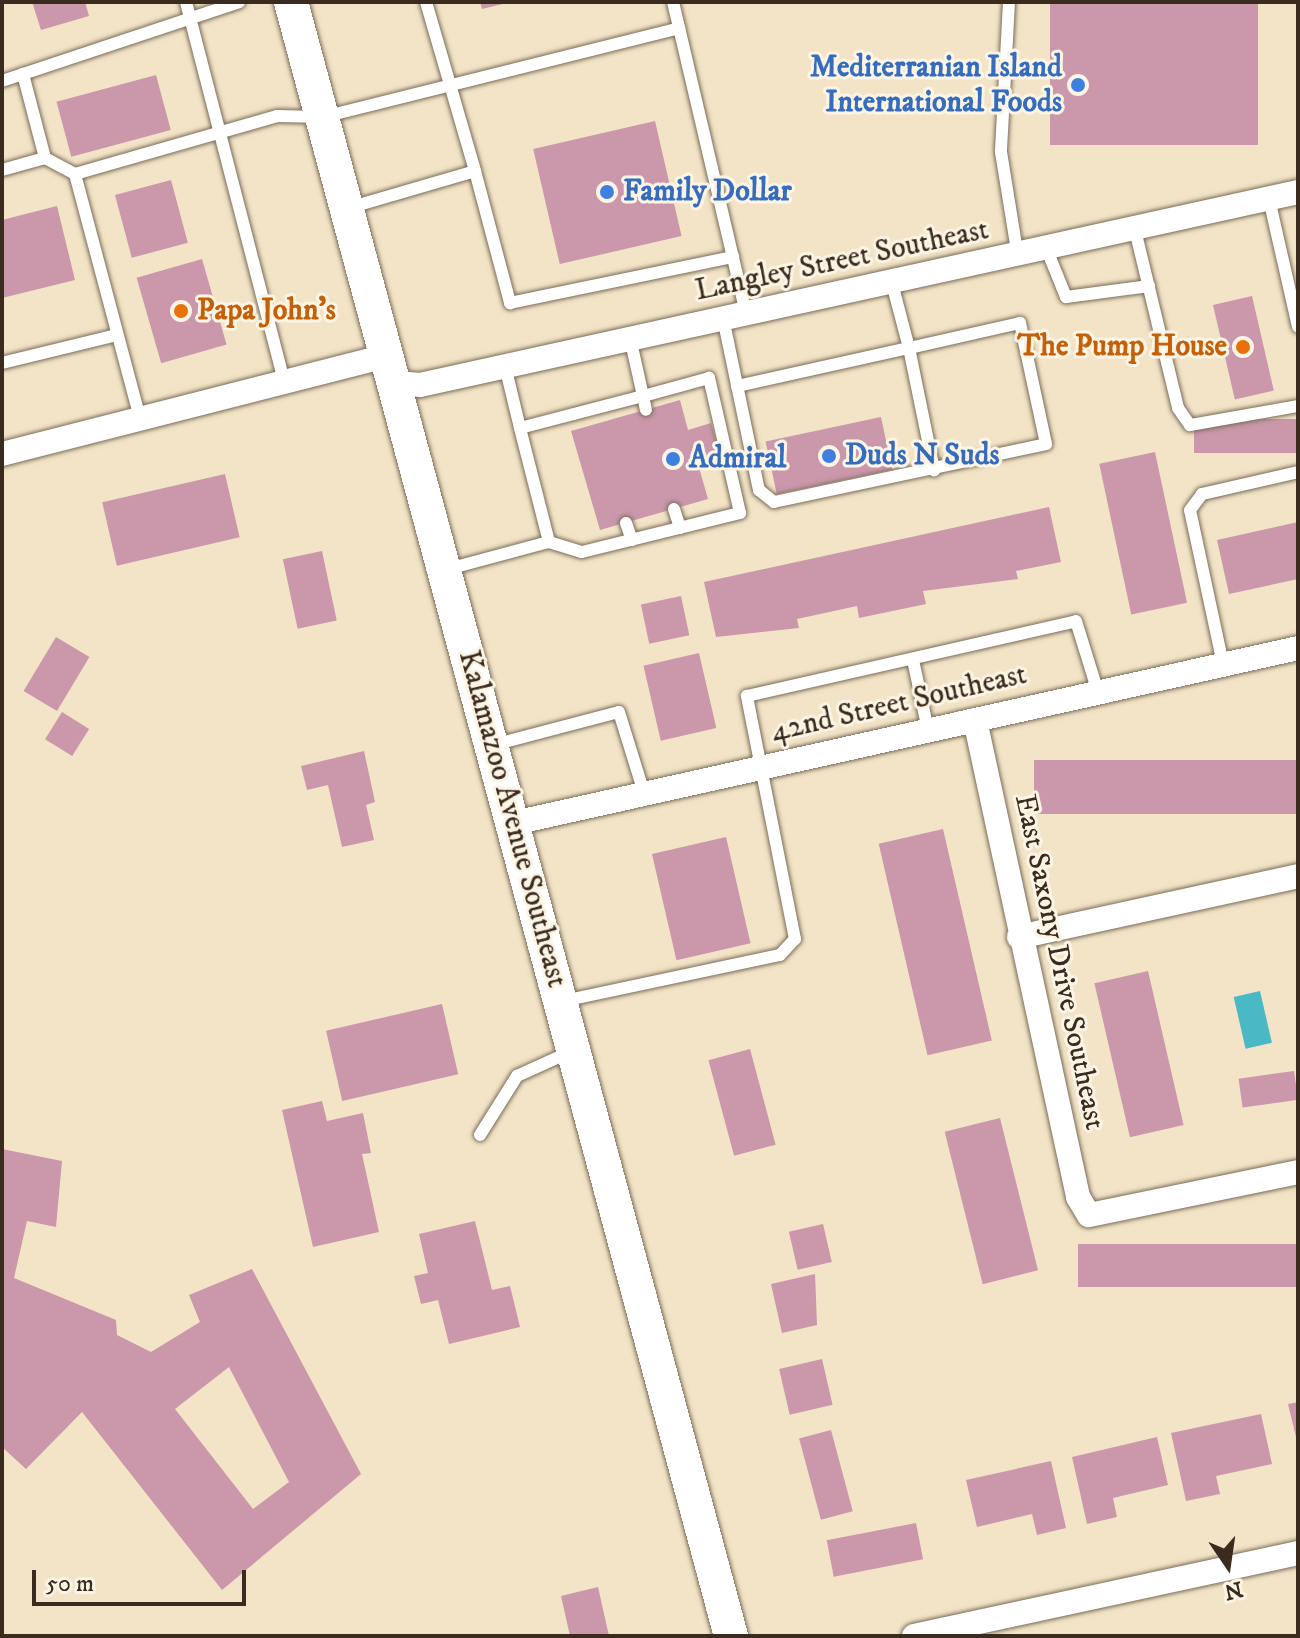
<!DOCTYPE html>
<style>
body{margin:0}
#map{position:relative;width:1300px;height:1638px;overflow:hidden;background:#f3e4c7;font-family:"IM FELL DW Pica",serif}
div>[style]{position:absolute}
.water>*{inset:0;background:#4bb8c5;transform-origin:0 0}
.building>*{inset:0;background:#ca97ab;transform-origin:0 0}
.roads{filter:drop-shadow(0 0 2px #7b6b59) drop-shadow(0 0 2px #7b6b59)}
.service>*{height:12px;margin:-6px;padding:0 6px;transform-origin:6px;border-radius:6px;background:#fff}
.minor>*{height:24px;margin:-12px;padding:0 12px;transform-origin:12px;border-radius:12px;background:#fff}
.secondary>*{height:34px;margin:-17px;padding:0 17px;transform-origin:17px;border-radius:17px;background:#fff}
.dots>*{width:22px;height:22px;translate:-50% -50%;box-sizing:border-box;border:4px solid #fcf5e5;border-radius:50%}
span{translate:-50% -50%;white-space:nowrap;text-align:center;line-height:1.15;-webkit-text-stroke:6px #fcf5e5;paint-order:stroke}
.shop-label{font-size:30px;color:#366cbe;font-weight:700}
.right{translate:-100% -50%;text-align:right}
.left{translate:0 -50%;text-align:left}
.street-label{font-size:30px;color:#3b2a1e}
.food-label{font-size:30px;color:#c56008;font-weight:700}
.frame{position:absolute;inset:0;border:4px solid #3b2a1e;pointer-events:none}
.north{position:absolute;left:1188px;top:1526px;width:80px;height:80px;-webkit-text-stroke:6px #fcf5e5;paint-order:stroke;rotate:167deg;font-size:22px;font-weight:700;line-height:32px;text-align:center;color:#3b2a1e}
.north::after{content:'';display:block;margin:auto;width:28px;height:36px;background:#3b2a1e;clip-path:polygon(50% 0,100% 100%,50% 72%,0 100%)}
.scale{position:absolute;left:32px;top:1570px;width:214px;height:36px;box-sizing:border-box;border:4px solid #3b2a1e;border-top:0;padding-left:10px;font-size:24px;line-height:28px;white-space:nowrap;color:#3b2a1e;-webkit-text-stroke:6px #fcf5e5;paint-order:stroke}
</style>
<div id="map">
<div class="water">
<i style="left:1260px;top:991px;width:53px;height:27px;rotate:77deg"></i>
</div>
<div class="building">
<i style="clip-path:polygon(32px 2px,85px 2px,89px 16px,41px 30px)"></i>
<i style="clip-path:polygon(480px 2px,507px 2px,507px 3px,482px 9px)"></i>
<i style="left:1050px;top:2px;width:208px;height:143px"></i>
<i style="left:156px;top:75px;width:57px;height:103px;rotate:75deg"></i>
<i style="left:655px;top:121px;width:118px;height:125px;rotate:77deg"></i>
<i style="left:171px;top:180px;width:65px;height:58px;rotate:75deg"></i>
<i style="clip-path:polygon(57px 206px,75px 280px,2px 298px,2px 220px)"></i>
<i style="left:202px;top:259px;width:89px;height:68px;rotate:74deg"></i>
<i style="left:1252px;top:296px;width:97px;height:40px;rotate:77deg"></i>
<i style="clip-path:polygon(680px 400px,688px 430px,711px 423px,723px 464px,700px 471px,708px 499px,600px 530px,571px 431px)"></i>
<i style="left:881px;top:417px;width:54px;height:118px;rotate:78deg"></i>
<i style="left:1298px;top:419px;width:34px;height:104px;rotate:90deg"></i>
<i style="left:1155px;top:452px;width:154px;height:57px;rotate:78deg"></i>
<i style="left:225px;top:474px;width:65px;height:126px;rotate:77deg"></i>
<i style="clip-path:polygon(1049px 507px,1061px 562px,1016px 571px,1018px 579px,923px 591px,926px 604px,859px 618px,857px 606px,797px 619px,799px 628px,716px 637px,704px 582px)"></i>
<i style="clip-path:polygon(1298px 522px,1298px 579px,1229px 594px,1217px 540px)"></i>
<i style="left:322px;top:551px;width:71px;height:40px;rotate:78deg"></i>
<i style="left:681px;top:596px;width:40px;height:41px;rotate:78deg"></i>
<i style="left:56px;top:637px;width:39px;height:63px;rotate:31deg"></i>
<i style="left:699px;top:653px;width:77px;height:57px;rotate:77deg"></i>
<i style="left:62px;top:712px;width:32px;height:32px;rotate:32deg"></i>
<i style="clip-path:polygon(364px 751px,375px 802px,366px 805px,374px 840px,342px 847px,328px 785px,307px 790px,301px 766px)"></i>
<i style="left:1298px;top:760px;width:54px;height:264px;rotate:90deg"></i>
<i style="left:943px;top:829px;width:217px;height:66px;rotate:77deg"></i>
<i style="left:726px;top:837px;width:109px;height:76px;rotate:77deg"></i>
<i style="left:1148px;top:971px;width:158px;height:55px;rotate:77deg"></i>
<i style="left:442px;top:1004px;width:72px;height:119px;rotate:77deg"></i>
<i style="left:750px;top:1049px;width:99px;height:43px;rotate:75deg"></i>
<i style="left:1294px;top:1071px;width:29px;height:56px;rotate:82deg"></i>
<i style="clip-path:polygon(322px 1101px,327px 1121px,363px 1113px,371px 1153px,362px 1154px,379px 1232px,313px 1247px,282px 1110px)"></i>
<i style="left:1000px;top:1118px;width:157px;height:57px;rotate:76deg"></i>
<i style="clip-path:polygon(evenodd,2px 1149px,62px 1161px,56px 1227px,27px 1221px,14px 1278px,116px 1320px,117px 1335px,151px 1352px,200px 1322px,189px 1295px,252px 1269px,361px 1474px,222px 1590px,82px 1412px,26px 1469px,2px 1447px,2px 1149px,229px 1367px,289px 1482px,253px 1509px,175px 1409px,229px 1367px)"></i>
<i style="clip-path:polygon(475px 1221px,492px 1290px,510px 1286px,520px 1327px,449px 1344px,438px 1300px,421px 1304px,414px 1276px,428px 1273px,419px 1234px)"></i>
<i style="left:823px;top:1224px;width:39px;height:35px;rotate:77deg"></i>
<i style="left:1298px;top:1244px;width:43px;height:220px;rotate:90deg"></i>
<i style="clip-path:polygon(815px 1274px,817px 1325px,782px 1333px,771px 1284px)"></i>
<i style="left:822px;top:1359px;width:47px;height:44px;rotate:77deg"></i>
<i style="clip-path:polygon(1298px 1402px,1298px 1441px,1297px 1441px,1288px 1404px)"></i>
<i style="clip-path:polygon(1261px 1414px,1272px 1464px,1216px 1476px,1220px 1494px,1186px 1501px,1171px 1433px)"></i>
<i style="left:831px;top:1430px;width:84px;height:33px;rotate:75deg"></i>
<i style="clip-path:polygon(1157px 1437px,1168px 1485px,1113px 1498px,1117px 1517px,1087px 1524px,1072px 1457px)"></i>
<i style="clip-path:polygon(1051px 1461px,1066px 1528px,1037px 1535px,1032px 1514px,977px 1527px,966px 1480px)"></i>
<i style="left:916px;top:1523px;width:37px;height:91px;rotate:79deg"></i>
<i style="clip-path:polygon(598px 1587px,609px 1636px,570px 1636px,561px 1596px)"></i>
</div>
<div class="roads">
<div class="service">
<i style="left:186px;top:2px;width:392px;rotate:75.5deg"></i>
<i style="left:426px;top:2px;width:176px;rotate:73.8deg"></i>
<i style="left:673px;top:2px;width:319px;rotate:76.8deg"></i>
<i style="left:1009px;top:2px;width:150px;rotate:93.1deg"></i>
<i style="left:1001px;top:152px;width:106px;rotate:80.8deg"></i>
<i style="left:2px;top:81px;width:250px;rotate:-18.4deg"></i>
<i style="left:45px;top:158px;width:34px;rotate:28deg"></i>
<i style="left:75px;top:174px;width:210px;rotate:-16deg"></i>
<i style="left:277px;top:116px;width:46px;rotate:1.2deg"></i>
<i style="left:323px;top:117px;width:367px;rotate:-14deg"></i>
<i style="left:2px;top:170px;width:45px;rotate:-15.6deg"></i>
<i style="left:45px;top:158px;width:87px;rotate:-104.7deg"></i>
<i style="left:75px;top:174px;width:253px;rotate:75.1deg"></i>
<i style="left:1269px;top:199px;width:131px;rotate:77.2deg"></i>
<i style="left:348px;top:208px;width:132px;rotate:-16.2deg"></i>
<i style="left:475px;top:171px;width:137px;rotate:75.1deg"></i>
<i style="left:510px;top:303px;width:228px;rotate:-11.7deg"></i>
<i style="left:1135px;top:230px;width:183px;rotate:76.4deg"></i>
<i style="left:1178px;top:408px;width:21px;rotate:55deg"></i>
<i style="left:1190px;top:425px;width:110px;rotate:-10deg"></i>
<i style="left:1047px;top:250px;width:51px;rotate:68deg"></i>
<i style="left:1066px;top:297px;width:84px;rotate:-7.5deg"></i>
<i style="left:723px;top:318px;width:176px;rotate:78.2deg"></i>
<i style="left:759px;top:490px;width:19px;rotate:39deg"></i>
<i style="left:774px;top:502px;width:278px;rotate:-12deg"></i>
<i style="left:1046px;top:444px;width:124px;rotate:-102.1deg"></i>
<i style="left:1020px;top:323px;width:114px;rotate:167.3deg"></i>
<i style="left:909px;top:348px;width:67px;rotate:-104.7deg"></i>
<i style="left:2px;top:363px;width:118px;rotate:-13.7deg"></i>
<i style="left:505px;top:366px;width:64px;rotate:76.4deg"></i>
<i style="left:737px;top:386px;width:176px;rotate:-12.5deg"></i>
<i style="left:909px;top:348px;width:125px;rotate:78.4deg"></i>
<i style="left:674px;top:509px;width:20px;rotate:72deg"></i>
<i style="left:626px;top:523px;width:18px;rotate:71deg"></i>
<i style="left:549px;top:542px;width:34px;rotate:17deg"></i>
<i style="left:582px;top:552px;width:163px;rotate:-13.9deg"></i>
<i style="left:740px;top:513px;width:139px;rotate:-102.9deg"></i>
<i style="left:709px;top:378px;width:68px;rotate:164.7deg"></i>
<i style="left:643px;top:396px;width:14px;rotate:78deg"></i>
<i style="left:448px;top:569px;width:105px;rotate:-15deg"></i>
<i style="left:549px;top:542px;width:118px;rotate:-104.3deg"></i>
<i style="left:520px;top:428px;width:127px;rotate:-14.6deg"></i>
<i style="left:643px;top:396px;width:59px;rotate:-102.6deg"></i>
<i style="left:913px;top:660px;width:72px;rotate:77.9deg"></i>
<i style="left:1223px;top:664px;width:157px;rotate:-102.1deg"></i>
<i style="left:1190px;top:510px;width:20px;rotate:-53deg"></i>
<i style="left:1202px;top:494px;width:98px;rotate:-12.9deg"></i>
<i style="left:493px;top:745px;width:130px;rotate:-14.7deg"></i>
<i style="left:619px;top:712px;width:85px;rotate:72.8deg"></i>
<i style="left:563px;top:1001px;width:222px;rotate:-12deg"></i>
<i style="left:780px;top:955px;width:22px;rotate:-47deg"></i>
<i style="left:795px;top:939px;width:248px;rotate:-101.2deg"></i>
<i style="left:747px;top:696px;width:337px;rotate:-12.8deg"></i>
<i style="left:1076px;top:621px;width:74px;rotate:72.8deg"></i>
<i style="left:480px;top:1135px;width:70px;rotate:-57.9deg"></i>
<i style="left:517px;top:1076px;width:58px;rotate:-24.4deg"></i>
</div>
<div class="minor">
<i style="left:398px;top:383px;width:22px;rotate:5deg"></i>
<i style="left:420px;top:385px;width:899px;rotate:-12.4deg"></i>
<i style="left:2px;top:454px;width:400px;rotate:-14.3deg"></i>
<i style="left:975px;top:720px;width:488px;rotate:77.8deg"></i>
<i style="left:1078px;top:1197px;width:21px;rotate:59deg"></i>
<i style="left:1089px;top:1215px;width:213px;rotate:-11.6deg"></i>
<i style="left:514px;top:823px;width:803px;rotate:-12.58deg"></i>
<i style="left:1019px;top:937px;width:286px;rotate:-12.3deg"></i>
<i style="left:914px;top:1636px;width:393px;rotate:-12.2deg"></i>
</div>
<div class="secondary">
<i style="left:291px;top:2px;width:1692px;rotate:74.93deg"></i>
</div>
</div>
<div class="dots">
<i style="left:1078px;top:85px;background:#3f7fe0"></i>
<i style="left:607px;top:192px;background:#3f7fe0"></i>
<i style="left:181px;top:311px;background:#e8710a"></i>
<i style="left:1243px;top:347px;background:#e8710a"></i>
<i style="left:829px;top:456px;background:#3f7fe0"></i>
<i style="left:673px;top:459px;background:#3f7fe0"></i>
</div>
<div class="shop-label">
<span class="right" style="left:1062px;top:85px">Mediterranian Island<br>International Foods</span>
<span class="left" style="left:623px;top:192px">Family Dollar</span>
<span class="left" style="left:845px;top:456px">Duds N Suds</span>
<span class="left" style="left:689px;top:459px">Admiral</span>
</div>
<div class="street-label">
<span style="left:842px;top:261px;rotate:-12deg">Langley Street Southeast</span>
<span style="left:899px;top:704px;rotate:-13deg">42nd Street Southeast</span>
<span style="left:512px;top:819px;rotate:75deg">Kalamazoo Avenue Southeast</span>
<span style="left:1059px;top:962px;rotate:78deg">East Saxony Drive Southeast</span>
</div>
<div class="food-label">
<span class="left" style="left:197px;top:311px">Papa John's</span>
<span class="right" style="left:1227px;top:347px">The Pump House</span>
</div>
<div class="frame"></div>
<div class="north">N</div>
<div class="scale">50 m</div>
</div>
